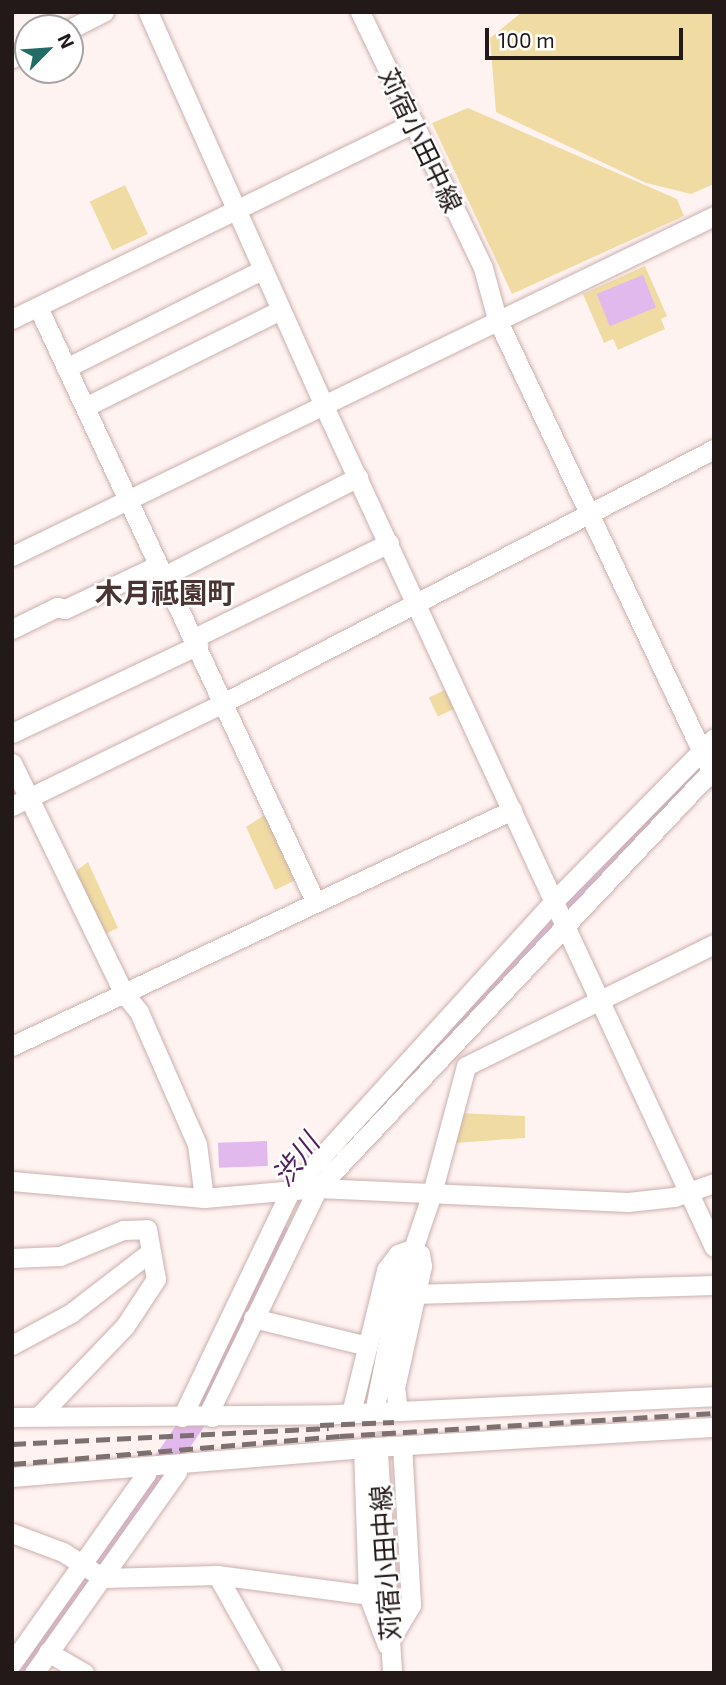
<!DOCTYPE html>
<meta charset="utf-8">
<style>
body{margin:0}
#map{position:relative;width:726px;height:1685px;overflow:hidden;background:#fff3f2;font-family:"Exo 2","Noto Sans JP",sans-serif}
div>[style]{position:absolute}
.green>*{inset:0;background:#f0dca3;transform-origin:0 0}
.water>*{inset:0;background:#e2b9ec;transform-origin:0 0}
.river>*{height:24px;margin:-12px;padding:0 12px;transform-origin:12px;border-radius:12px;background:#e2b9ec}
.minor-tunnel>*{height:19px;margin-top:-9.5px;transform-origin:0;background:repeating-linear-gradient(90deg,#ded2d1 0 19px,transparent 0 29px)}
.roads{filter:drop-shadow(0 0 2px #cbb0ad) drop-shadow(0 0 2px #cbb0ad)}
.minor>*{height:19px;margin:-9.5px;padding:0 9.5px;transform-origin:9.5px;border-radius:9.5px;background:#fff}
.rail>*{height:4.5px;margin-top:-2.25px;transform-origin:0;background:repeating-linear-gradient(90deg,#7c7170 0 14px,transparent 0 21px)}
span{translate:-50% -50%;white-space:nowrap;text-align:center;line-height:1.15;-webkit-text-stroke:5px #fff;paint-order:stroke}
.street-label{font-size:26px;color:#231918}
.neighbourhood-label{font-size:28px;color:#4a3432;font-weight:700}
.water-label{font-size:28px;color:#511f5b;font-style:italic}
.frame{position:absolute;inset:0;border:14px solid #231918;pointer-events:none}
.north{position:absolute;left:14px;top:14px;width:70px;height:70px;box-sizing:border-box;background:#fff;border:2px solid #a7a3a3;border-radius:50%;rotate:65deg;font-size:19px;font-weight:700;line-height:28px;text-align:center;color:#231918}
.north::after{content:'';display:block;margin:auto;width:24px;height:32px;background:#216c67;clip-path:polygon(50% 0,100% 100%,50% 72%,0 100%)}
.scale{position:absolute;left:485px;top:28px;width:198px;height:32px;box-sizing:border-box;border:4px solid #231918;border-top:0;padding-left:9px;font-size:21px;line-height:24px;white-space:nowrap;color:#231918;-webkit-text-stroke:5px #fff;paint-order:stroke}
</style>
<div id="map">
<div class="green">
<i style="clip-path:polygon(522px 12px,714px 12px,714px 184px,691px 194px,646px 183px,496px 112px,490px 38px)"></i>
<i style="clip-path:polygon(468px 108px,677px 199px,684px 216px,512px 294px,432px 123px)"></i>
<i style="left:125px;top:185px;width:54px;height:39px;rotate:65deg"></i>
<i style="clip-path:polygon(645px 266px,667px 316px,661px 319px,665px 329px,618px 350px,613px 339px,604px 343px,583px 294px)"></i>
<i style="left:447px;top:689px;width:21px;height:20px;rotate:65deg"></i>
<i style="clip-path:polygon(263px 816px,269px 817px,298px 879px,275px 890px,246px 827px)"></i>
<i style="clip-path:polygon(88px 862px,118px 928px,105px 934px,75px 872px)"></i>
<i style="clip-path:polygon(459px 1113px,525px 1116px,525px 1138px,455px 1143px)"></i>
</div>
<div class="water">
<i style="left:643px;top:275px;width:35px;height:50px;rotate:68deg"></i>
<i style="left:267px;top:1141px;width:25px;height:49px;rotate:88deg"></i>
</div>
<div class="river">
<i style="left:403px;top:1080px;width:451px;rotate:-46.3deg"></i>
<i style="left:21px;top:1673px;width:303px;rotate:-55.6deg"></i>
<i style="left:192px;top:1423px;width:206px;rotate:-65.1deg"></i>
</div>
<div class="minor-tunnel">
<i style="left:376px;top:1402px;width:52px;rotate:87.8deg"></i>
</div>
<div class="roads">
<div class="minor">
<i style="left:148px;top:12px;width:429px;rotate:65.9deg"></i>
<i style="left:323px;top:404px;width:929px;rotate:65.12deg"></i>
<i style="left:360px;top:12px;width:284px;rotate:64.3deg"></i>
<i style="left:483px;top:268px;width:53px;rotate:74.6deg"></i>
<i style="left:497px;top:319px;width:507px;rotate:64.65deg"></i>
<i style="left:70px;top:29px;width:38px;rotate:-27deg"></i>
<i style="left:12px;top:58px;width:18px;rotate:-27deg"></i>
<i style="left:38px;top:307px;width:655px;rotate:65deg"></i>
<i style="left:12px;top:319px;width:447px;rotate:-26deg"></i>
<i style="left:66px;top:368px;width:219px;rotate:-26.6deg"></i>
<i style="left:85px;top:407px;width:218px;rotate:-26.4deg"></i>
<i style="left:12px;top:556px;width:780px;rotate:-25.84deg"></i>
<i style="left:164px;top:576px;width:218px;rotate:-27deg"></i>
<i style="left:12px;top:629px;width:50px;rotate:-26.1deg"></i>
<i style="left:57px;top:607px;width:8px;rotate:14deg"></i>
<i style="left:65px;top:609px;width:103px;rotate:-25.3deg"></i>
<i style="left:194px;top:638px;width:217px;rotate:-26deg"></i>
<i style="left:12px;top:733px;width:206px;rotate:-25.3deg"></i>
<i style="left:12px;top:763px;width:254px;rotate:64.1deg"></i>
<i style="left:123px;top:992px;width:26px;rotate:51deg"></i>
<i style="left:139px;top:1012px;width:144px;rotate:66.3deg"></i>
<i style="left:197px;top:1144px;width:54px;rotate:82.6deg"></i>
<i style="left:12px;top:806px;width:235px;rotate:-26deg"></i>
<i style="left:223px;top:703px;width:553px;rotate:-27.35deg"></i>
<i style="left:12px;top:1046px;width:553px;rotate:-25.27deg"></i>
<i style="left:12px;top:1181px;width:193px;rotate:5.1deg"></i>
<i style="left:204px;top:1198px;width:114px;rotate:-5deg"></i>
<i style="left:318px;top:1188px;width:310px;rotate:2.6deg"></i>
<i style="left:628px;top:1202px;width:46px;rotate:-6.2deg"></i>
<i style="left:674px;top:1197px;width:42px;rotate:-19.3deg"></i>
<i style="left:12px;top:1258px;width:48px;rotate:-2.4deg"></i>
<i style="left:60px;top:1256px;width:68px;rotate:-22.4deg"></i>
<i style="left:123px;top:1230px;width:24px;rotate:-2deg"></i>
<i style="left:147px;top:1229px;width:51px;rotate:79.8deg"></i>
<i style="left:156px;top:1279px;width:56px;rotate:123.4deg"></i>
<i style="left:125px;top:1326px;width:124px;rotate:133.7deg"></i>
<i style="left:414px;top:1294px;width:300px;rotate:-1.7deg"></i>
<i style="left:253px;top:1318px;width:118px;rotate:13.7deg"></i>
<i style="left:12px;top:1345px;width:67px;rotate:-28.5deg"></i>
<i style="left:71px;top:1313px;width:98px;rotate:-37.6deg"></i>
<i style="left:376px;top:1402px;width:108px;rotate:-78.8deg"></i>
<i style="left:397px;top:1296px;width:109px;rotate:-71.2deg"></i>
<i style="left:432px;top:1193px;width:131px;rotate:-75deg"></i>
<i style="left:466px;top:1066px;width:276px;rotate:-26.2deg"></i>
<i style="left:398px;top:1411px;width:23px;rotate:-97deg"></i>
<i style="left:395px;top:1388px;width:125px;rotate:-77.5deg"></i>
<i style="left:422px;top:1266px;width:12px;rotate:-99deg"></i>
<i style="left:420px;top:1254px;width:9px;rotate:-148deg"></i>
<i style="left:351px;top:1413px;width:147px;rotate:-76.2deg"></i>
<i style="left:386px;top:1270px;width:20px;rotate:-53deg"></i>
<i style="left:398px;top:1254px;width:15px;rotate:-20deg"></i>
<i style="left:12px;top:1417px;width:324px;rotate:-0.5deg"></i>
<i style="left:336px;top:1414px;width:378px;rotate:-2.7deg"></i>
<i style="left:182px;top:1417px;width:252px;rotate:-64.4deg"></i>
<i style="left:291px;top:1190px;width:391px;rotate:-47.7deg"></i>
<i style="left:554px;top:901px;width:228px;rotate:-45.5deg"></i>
<i style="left:212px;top:1417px;width:9px;rotate:-96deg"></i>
<i style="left:211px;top:1408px;width:245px;rotate:-64.1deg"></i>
<i style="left:318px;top:1188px;width:577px;rotate:-46.68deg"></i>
<i style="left:363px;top:1448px;width:147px;rotate:88.1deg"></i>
<i style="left:368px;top:1595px;width:53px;rotate:69.2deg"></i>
<i style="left:378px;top:1454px;width:219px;rotate:86.3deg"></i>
<i style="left:12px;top:1477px;width:365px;rotate:-4.7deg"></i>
<i style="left:376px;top:1447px;width:339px;rotate:-3.4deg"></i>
<i style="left:12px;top:1533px;width:54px;rotate:20.4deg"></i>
<i style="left:63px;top:1552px;width:48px;rotate:33deg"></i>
<i style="left:103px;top:1578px;width:114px;rotate:-1.5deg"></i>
<i style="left:217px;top:1575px;width:152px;rotate:7.5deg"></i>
<i style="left:217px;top:1575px;width:112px;rotate:60.7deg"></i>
<i style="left:390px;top:1640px;width:41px;rotate:-59deg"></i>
<i style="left:411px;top:1605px;width:159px;rotate:-93.2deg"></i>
<i style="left:48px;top:1652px;width:42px;rotate:30.3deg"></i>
<i style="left:12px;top:1663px;width:232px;rotate:-54.7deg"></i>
<i style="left:146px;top:1474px;width:7px;rotate:-90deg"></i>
<i style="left:34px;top:1673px;width:247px;rotate:-54.6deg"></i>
<i style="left:177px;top:1472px;width:8px;rotate:-97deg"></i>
</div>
</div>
<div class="rail">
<i style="left:320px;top:1425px;width:74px;rotate:-2.3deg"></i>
<i style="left:12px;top:1444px;width:317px;rotate:-2.9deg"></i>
<i style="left:12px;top:1464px;width:329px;rotate:-4.9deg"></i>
<i style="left:340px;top:1436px;width:375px;rotate:-3.5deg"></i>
</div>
<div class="street-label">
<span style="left:421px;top:140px;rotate:64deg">苅宿小田中線</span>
<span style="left:385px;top:1563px;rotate:-94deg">苅宿小田中線</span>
</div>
<div class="neighbourhood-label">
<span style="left:165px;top:592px">木月祗園町</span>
</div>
<div class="water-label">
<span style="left:295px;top:1159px;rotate:-53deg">渋川</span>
</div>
<div class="frame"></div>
<div class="north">N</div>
<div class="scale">100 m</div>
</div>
